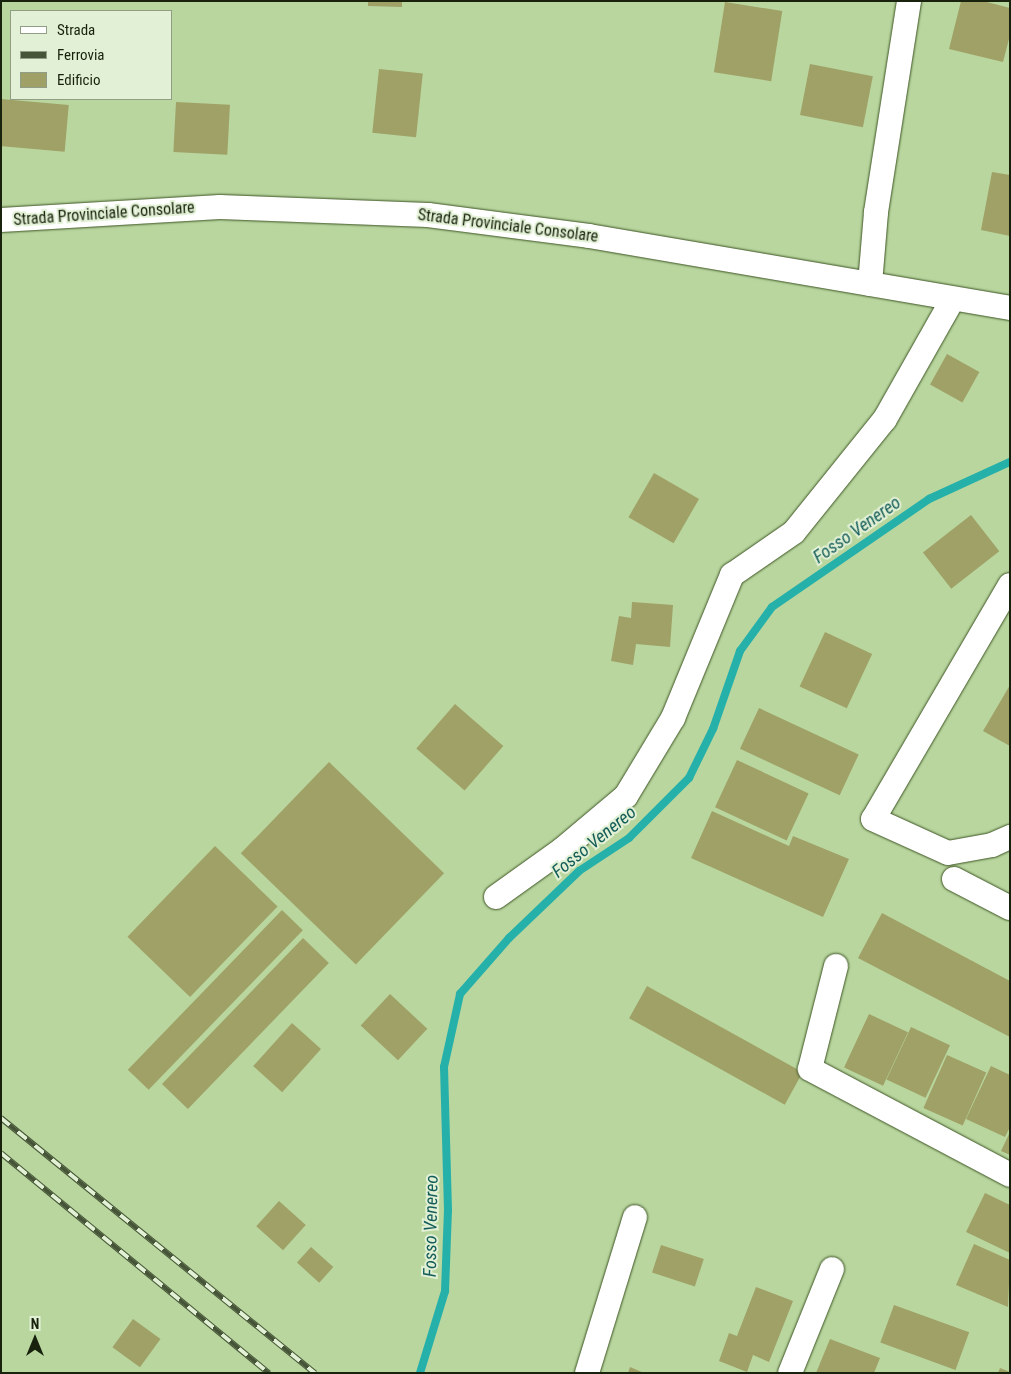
<!DOCTYPE html>
<style>
body{margin:0}
#map{position:relative;width:1011px;height:1374px;overflow:hidden;background:#b9d69f;font-family:"Roboto Condensed",sans-serif}
div>[style]{position:absolute}
.stream>*{height:8px;margin:-4px;padding:0 4px;transform-origin:4px;border-radius:4px;background:#25b1aa}
.building>*{inset:0;background:#9fa166;transform-origin:0 0}
.roads{filter:drop-shadow(0 0 1px #3e5524) drop-shadow(0 0 1px #3e5524)}
.minor>*{height:24px;margin:-12px;padding:0 12px;transform-origin:12px;border-radius:12px;background:#fff}
.rail>*{height:5.5px;margin-top:-2.75px;transform-origin:0;background:repeating-linear-gradient(90deg,#e2f1d5 0 11px,#465537 0 22px);box-sizing:border-box;border-block:1px solid #465537}
span{translate:-50% -50%;white-space:nowrap;text-align:center;line-height:1.15;-webkit-text-stroke:4px #e2f1d5;paint-order:stroke}
.street-label{font-size:16px;color:#18220d}
.water-label{font-size:18px;color:#155d5a;font-style:italic}
.frame{position:absolute;inset:0;border:2px solid #18220d;pointer-events:none}
.legend{position:absolute;left:10px;top:10px;width:162px;height:90px;box-sizing:border-box;background:#e2f1d5;border:1px solid #919e85;margin:0;padding:6px 9px;list-style:none;font-size:15px;color:#18220d}
.legend li{display:flex;align-items:center;gap:10px;height:25px}
.legend b{width:25px;border:1px solid #919e85}
.north{position:absolute;left:10px;top:1314px;width:50px;height:50px;-webkit-text-stroke:4px #e2f1d5;paint-order:stroke;rotate:0deg;font-size:14px;font-weight:700;line-height:20px;text-align:center;color:#18220d}
.north::after{content:'';display:block;margin:auto;width:18px;height:22px;background:#18220d;clip-path:polygon(50% 0,100% 100%,50% 72%,0 100%)}
</style>
<div id="map">
<div class="stream">
<i style="left:420px;top:1373px;width:86px;rotate:-73deg"></i>
<i style="left:445px;top:1291px;width:81px;rotate:-87.9deg"></i>
<i style="left:448px;top:1210px;width:143px;rotate:-91.6deg"></i>
<i style="left:444px;top:1067px;width:75px;rotate:-77.6deg"></i>
<i style="left:460px;top:994px;width:74px;rotate:-48.8deg"></i>
<i style="left:509px;top:938px;width:97px;rotate:-43.7deg"></i>
<i style="left:579px;top:871px;width:60px;rotate:-33.4deg"></i>
<i style="left:629px;top:838px;width:85px;rotate:-45deg"></i>
<i style="left:689px;top:778px;width:55px;rotate:-63.9deg"></i>
<i style="left:713px;top:729px;width:83px;rotate:-70.9deg"></i>
<i style="left:740px;top:651px;width:54px;rotate:-54deg"></i>
<i style="left:772px;top:607px;width:191px;rotate:-34.5deg"></i>
<i style="left:929px;top:499px;width:89px;rotate:-24.6deg"></i>
</div>
<div class="building">
<i style="clip-path:polygon(368px 1px,402px 1px,402px 7px,368px 6px)"></i>
<i style="clip-path:polygon(961px 1px,983px 1px,1010px 8px,1010px 35px,1003px 62px,949px 49px)"></i>
<i style="left:725px;top:2px;width:58px;height:71px;rotate:9deg"></i>
<i style="left:810px;top:64px;width:64px;height:52px;rotate:11deg"></i>
<i style="left:379px;top:69px;width:44px;height:64px;rotate:6deg"></i>
<i style="left:1px;top:99px;width:68px;height:47px;rotate:5deg"></i>
<i style="left:176px;top:102px;width:54px;height:50px;rotate:3deg"></i>
<i style="clip-path:polygon(992px 172px,1010px 175px,1010px 236px,981px 230px)"></i>
<i style="left:947px;top:354px;width:37px;height:35px;rotate:29deg"></i>
<i style="left:654px;top:473px;width:52px;height:51px;rotate:30deg"></i>
<i style="left:971px;top:515px;width:46px;height:61px;rotate:52deg"></i>
<i style="clip-path:polygon(632px 602px,673px 605px,670px 647px,636px 644px,633px 665px,611px 661px,619px 616px,631px 618px)"></i>
<i style="left:825px;top:632px;width:52px;height:60px;rotate:25deg"></i>
<i style="clip-path:polygon(1010px 685px,1010px 746px,983px 731px)"></i>
<i style="left:455px;top:704px;width:64px;height:59px;rotate:41deg"></i>
<i style="left:759px;top:708px;width:110px;height:45px;rotate:25deg"></i>
<i style="left:737px;top:760px;width:79px;height:52px;rotate:25deg"></i>
<i style="left:329px;top:762px;width:160px;height:127px;rotate:44deg"></i>
<i style="clip-path:polygon(712px 811px,789px 846px,793px 836px,849px 859px,823px 917px,691px 858px)"></i>
<i style="left:215px;top:846px;width:87px;height:126px;rotate:44deg"></i>
<i style="left:282px;top:910px;width:29px;height:222px;rotate:44deg"></i>
<i style="clip-path:polygon(882px 913px,1010px 981px,1010px 1037px,858px 958px)"></i>
<i style="left:303px;top:938px;width:36px;height:203px;rotate:44deg"></i>
<i style="left:647px;top:986px;width:178px;height:37px;rotate:29deg"></i>
<i style="left:390px;top:994px;width:51px;height:43px;rotate:43deg"></i>
<i style="left:869px;top:1014px;width:43px;height:59px;rotate:25deg"></i>
<i style="left:292px;top:1023px;width:39px;height:58px;rotate:42deg"></i>
<i style="left:911px;top:1027px;width:43px;height:58px;rotate:25deg"></i>
<i style="left:947px;top:1055px;width:43px;height:58px;rotate:24deg"></i>
<i style="clip-path:polygon(991px 1066px,1010px 1075px,1010px 1127px,1005px 1137px,966px 1119px)"></i>
<i style="clip-path:polygon(1010px 1132px,1010px 1155px,1001px 1151px)"></i>
<i style="clip-path:polygon(985px 1193px,1010px 1205px,1010px 1253px,966px 1232px)"></i>
<i style="left:279px;top:1201px;width:36px;height:34px;rotate:42deg"></i>
<i style="clip-path:polygon(974px 1244px,1010px 1260px,1008px 1307px,956px 1285px)"></i>
<i style="left:661px;top:1245px;width:45px;height:29px;rotate:18deg"></i>
<i style="left:311px;top:1247px;width:30px;height:21px;rotate:42deg"></i>
<i style="clip-path:polygon(756px 1287px,793px 1301px,769px 1362px,753px 1355px,747px 1372px,719px 1361px,729px 1333px,737px 1336px)"></i>
<i style="left:894px;top:1305px;width:80px;height:40px;rotate:20deg"></i>
<i style="left:133px;top:1319px;width:34px;height:35px;rotate:36deg"></i>
<i style="clip-path:polygon(830px 1339px,880px 1358px,874px 1373px,816px 1373px)"></i>
<i style="clip-path:polygon(630px 1367px,644px 1373px,628px 1373px)"></i>
<i style="clip-path:polygon(1000px 1368px,1010px 1372px,1010px 1373px,998px 1373px)"></i>
</div>
<div class="roads">
<div class="minor">
<i style="left:1px;top:220px;width:219px;rotate:-3.4deg"></i>
<i style="left:220px;top:207px;width:208px;rotate:2.2deg"></i>
<i style="left:428px;top:215px;width:162px;rotate:7.4deg"></i>
<i style="left:589px;top:236px;width:427px;rotate:9.7deg"></i>
<i style="left:870px;top:284px;width:72px;rotate:-85.2deg"></i>
<i style="left:876px;top:212px;width:214px;rotate:-81.1deg"></i>
<i style="left:1010px;top:585px;width:271px;rotate:120.3deg"></i>
<i style="left:873px;top:819px;width:82px;rotate:24.4deg"></i>
<i style="left:948px;top:853px;width:45px;rotate:-10.3deg"></i>
<i style="left:992px;top:845px;width:20px;rotate:-24deg"></i>
<i style="left:954px;top:879px;width:63px;rotate:27.4deg"></i>
<i style="left:496px;top:897px;width:82px;rotate:-35.6deg"></i>
<i style="left:563px;top:849px;width:82px;rotate:-40.1deg"></i>
<i style="left:626px;top:796px;width:91px;rotate:-58.9deg"></i>
<i style="left:673px;top:718px;width:155px;rotate:-67.6deg"></i>
<i style="left:732px;top:575px;width:75px;rotate:-34.7deg"></i>
<i style="left:794px;top:532px;width:145px;rotate:-51.2deg"></i>
<i style="left:885px;top:419px;width:138px;rotate:-60.5deg"></i>
<i style="left:836px;top:966px;width:106px;rotate:104.2deg"></i>
<i style="left:810px;top:1069px;width:226px;rotate:27.9deg"></i>
<i style="left:587px;top:1373px;width:163px;rotate:-72.9deg"></i>
<i style="left:790px;top:1373px;width:112px;rotate:-68deg"></i>
</div>
</div>
<div class="rail">
<i style="left:1px;top:1118px;width:405px;rotate:39.1deg"></i>
<i style="left:1px;top:1153px;width:347px;rotate:39.4deg"></i>
</div>
<div class="street-label">
<span style="left:104px;top:214px;rotate:-4deg">Strada Provinciale Consolare</span>
<span style="left:508px;top:226px;rotate:7deg">Strada Provinciale Consolare</span>
</div>
<div class="water-label">
<span style="left:857px;top:530px;rotate:-35deg">Fosso Venereo</span>
<span style="left:594px;top:842px;rotate:-39deg">Fosso Venereo</span>
<span style="left:431px;top:1226px;rotate:-89deg">Fosso Venereo</span>
</div>
<div class="frame"></div>
<ul class="legend">
<li><b style="height:6px;background:#fff"></b>Strada</li>
<li><b style="height:6px;background:#465537"></b>Ferrovia</li>
<li><b style="height:14px;background:#9fa166"></b>Edificio</li>
</ul>
<div class="north">N</div>
</div>
